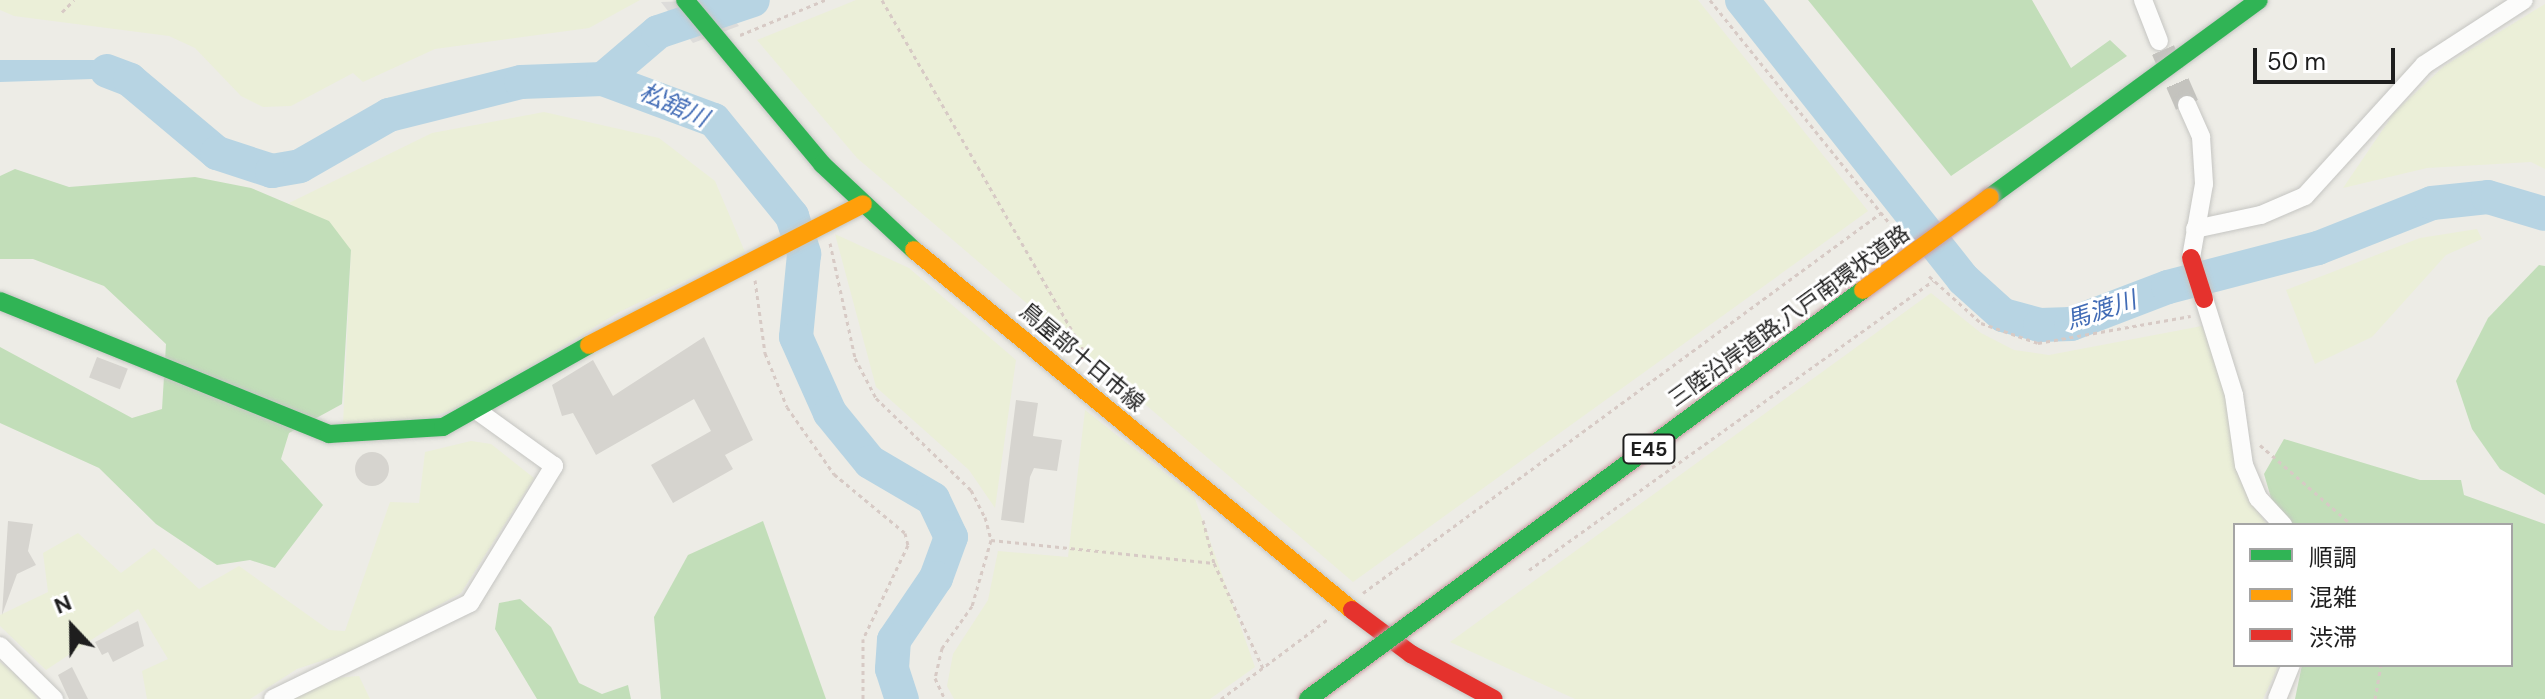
<!DOCTYPE html>
<meta charset="utf-8">
<style>
body{margin:0}
#map{position:relative;width:2545px;height:699px;overflow:hidden;background:#edece6;font-family:"DM Sans","Noto Sans JP",sans-serif}
div>[style]{position:absolute}
.farmland>*{inset:0;background:#ebefd8}
.forest>*{inset:0;background:#c2deb9}
.water>*{inset:0;background:#b7d4e3}
.pier>*{inset:0;background:#dddcda}
.river>*{height:34px;margin:-17px;padding:0 17px;transform-origin:17px;border-radius:17px;background:#b7d4e3}
.building>*{inset:0;background:#d6d4cf;transform-origin:0 0}
.round{border-radius:50%}
.secondary-tunnel>*{height:24px;margin-top:-12px;transform-origin:0;background:repeating-linear-gradient(90deg,#c4c3be 0 24px,transparent 0 36px)}
.path>*{height:3px;margin-top:-1.5px;transform-origin:0;background:repeating-linear-gradient(90deg,#d7cac5 0 4px,transparent 0 8px)}
.roads{filter:drop-shadow(0 0 2px #c5c5c2) drop-shadow(0 0 2px #c5c5c2)}
.street>*{height:18px;margin:-9px;padding:0 9px;transform-origin:9px;border-radius:9px;background:#fcfcfb}
.fast>*{height:18px;margin:-9px;padding:0 9px;transform-origin:9px;border-radius:9px;background:#30b455}
.slow>*{height:18px;margin:-9px;padding:0 9px;transform-origin:9px;border-radius:9px;background:#ff9f0a}
.jam>*{height:18px;margin:-9px;padding:0 9px;transform-origin:9px;border-radius:9px;background:#e5322d}
.bridges{filter:drop-shadow(0 0 2px #c59ca2) drop-shadow(0 0 2px #c59ca2)}
.fast-bridge>*{height:18px;margin:-9px;padding:0 9px;transform-origin:9px;border-radius:9px;background:#30b455}
.slow-bridge>*{height:18px;margin:-9px;padding:0 9px;transform-origin:9px;border-radius:9px;background:#ff9f0a}
span{translate:-50% -50%;white-space:nowrap;text-align:center;line-height:1.15;-webkit-text-stroke:6px #fff;paint-order:stroke}
.shield-label span{padding:2px 6px;background:#fff;border:2px solid;border-radius:6px;-webkit-text-stroke-width:0}
.shield-label{font-size:20px;color:#1e1e1e;font-weight:700}
.street-label{font-size:22px;color:#1e1e1e}
.water-label{font-size:24px;color:#426cb6;font-style:italic}
.legend{position:absolute;left:2233px;top:523px;width:280px;height:144px;box-sizing:border-box;background:#fff;border:2px solid #a5a5a5;margin:0;padding:10px 14px;list-style:none;font-size:24px;color:#1e1e1e}
.legend li{display:flex;align-items:center;gap:16px;height:40px}
.legend b{width:40px;border:2px solid #a5a5a5}
.north{position:absolute;left:32px;top:587px;width:80px;height:80px;-webkit-text-stroke:6px #fff;paint-order:stroke;rotate:338deg;font-size:22px;font-weight:700;line-height:32px;text-align:center;color:#1e1e1e}
.north::after{content:'';display:block;margin:auto;width:28px;height:36px;background:#1e1e1e;clip-path:polygon(50% 0,100% 100%,50% 72%,0 100%)}
.scale{position:absolute;left:2253px;top:48px;width:142px;height:36px;box-sizing:border-box;border:4px solid #1e1e1e;border-top:0;padding-left:10px;font-size:24px;line-height:28px;white-space:nowrap;color:#1e1e1e;-webkit-text-stroke:6px #fff;paint-order:stroke}
</style>
<div id="map">
<div class="farmland">
<i style="clip-path:polygon(0 0,640px 0,589px 28px,435px 49px,363px 82px,353px 73px,291px 106px,263px 107px,241px 96px,195px 48px,169px 36px,14px 16px,0 10px)"></i>
<i style="clip-path:polygon(856px 0,1698px 0,1868px 211px,1353px 582px,857px 158px,757px 40px)"></i>
<i style="clip-path:polygon(2545px 4px,2545px 169px,2531px 162px,2427px 168px,2343px 188px,2394px 113px,2444px 66px)"></i>
<i style="clip-path:polygon(544px 112px,659px 138px,715px 181px,745px 252px,619px 312px,467px 405px,427px 418px,343px 424px,351px 250px,289px 203px,432px 133px)"></i>
<i style="clip-path:polygon(2477px 229px,2482px 239px,2446px 255px,2372px 337px,2315px 364px,2286px 290px,2420px 238px)"></i>
<i style="clip-path:polygon(835px 234px,909px 268px,1016px 360px,995px 508px,969px 470px,876px 387px)"></i>
<i style="clip-path:polygon(1931px 293px,1981px 333px,2014px 350px,2049px 355px,2202px 326px,2230px 403px,2252px 503px,2267px 525px,2235px 525px,2235px 665px,2279px 665px,2263px 699px,1575px 699px,1450px 642px)"></i>
<i style="clip-path:polygon(1085px 410px,1194px 496px,1255px 667px,1210px 699px,954px 699px,947px 686px,953px 654px,988px 600px,998px 551px,1068px 557px)"></i>
<i style="clip-path:polygon(471px 441px,491px 444px,534px 478px,461px 593px,363px 647px,297px 669px,250px 699px,147px 699px,142px 671px,168px 659px,138px 609px,46px 670px,0 626px,0 615px,48px 592px,43px 553px,78px 533px,121px 573px,154px 548px,199px 589px,239px 566px,329px 630px,345px 631px,390px 502px,419px 503px,425px 452px)"></i>
<i style="clip-path:polygon(0 662px,14px 673px,38px 699px,0 699px)"></i>
<i style="clip-path:polygon(359px 676px,370px 699px,291px 699px,331px 678px)"></i>
</div>
<div class="forest">
<i style="clip-path:polygon(1808px 0,2032px 0,2071px 68px,2110px 40px,2127px 56px,1951px 176px)"></i>
<i style="clip-path:polygon(15px 169px,69px 187px,195px 177px,251px 188px,329px 221px,351px 250px,342px 404px,289px 433px,281px 459px,323px 505px,275px 568px,250px 560px,217px 565px,156px 524px,99px 468px,0 423px,0 347px,132px 418px,162px 409px,166px 344px,104px 286px,33px 259px,0 259px,0 176px)"></i>
<i style="clip-path:polygon(2539px 265px,2545px 266px,2545px 495px,2500px 469px,2472px 429px,2456px 381px,2488px 318px)"></i>
<i style="clip-path:polygon(2284px 439px,2420px 480px,2461px 480px,2464px 495px,2545px 524px,2545px 699px,2295px 699px,2302px 665px,2511px 665px,2511px 525px,2279px 525px,2264px 474px)"></i>
<i style="clip-path:polygon(763px 521px,826px 699px,661px 699px,654px 617px,688px 555px)"></i>
<i style="clip-path:polygon(520px 599px,551px 627px,579px 683px,602px 694px,628px 685px,631px 699px,537px 699px,495px 629px,499px 603px)"></i>
</div>
<div class="water">
<i style="clip-path:polygon(0 60px,99px 60px,158px 83px,139px 100px,93px 79px,0 82px)"></i>
</div>
<div class="pier">
<i style="clip-path:polygon(719px 0,739px 26px,693px 43px,661px 2px)"></i>
</div>
<div class="river">
<i style="left:1742px;top:0;width:356px;rotate:51.6deg"></i>
<i style="left:1963px;top:279px;width:54px;rotate:42deg"></i>
<i style="left:2003px;top:315px;width:38px;rotate:15deg"></i>
<i style="left:2040px;top:325px;width:31px;rotate:-2deg"></i>
<i style="left:2071px;top:324px;width:104px;rotate:-20.9deg"></i>
<i style="left:2168px;top:287px;width:155px;rotate:-14.6deg"></i>
<i style="left:2318px;top:248px;width:123px;rotate:-21.5deg"></i>
<i style="left:2432px;top:203px;width:56px;rotate:-6.1deg"></i>
<i style="left:2488px;top:197px;width:59px;rotate:16.6deg"></i>
<i style="left:107px;top:71px;width:25px;rotate:21deg"></i>
<i style="left:130px;top:80px;width:114px;rotate:40deg"></i>
<i style="left:217px;top:153px;width:58px;rotate:18.1deg"></i>
<i style="left:272px;top:171px;width:28px;rotate:-10deg"></i>
<i style="left:300px;top:166px;width:103px;rotate:-29.8deg"></i>
<i style="left:389px;top:115px;width:136px;rotate:-14deg"></i>
<i style="left:521px;top:82px;width:82px;rotate:-2.1deg"></i>
<i style="left:603px;top:79px;width:118px;rotate:20.3deg"></i>
<i style="left:714px;top:120px;width:124px;rotate:50.9deg"></i>
<i style="left:792px;top:216px;width:40px;rotate:72deg"></i>
<i style="left:804px;top:254px;width:83px;rotate:95.5deg"></i>
<i style="left:796px;top:337px;width:83px;rotate:65.9deg"></i>
<i style="left:830px;top:413px;width:63px;rotate:50.8deg"></i>
<i style="left:870px;top:462px;width:73px;rotate:30.4deg"></i>
<i style="left:933px;top:499px;width:42px;rotate:64.7deg"></i>
<i style="left:951px;top:537px;width:44px;rotate:110.1deg"></i>
<i style="left:936px;top:578px;width:75px;rotate:124.1deg"></i>
<i style="left:894px;top:640px;width:29px;rotate:94deg"></i>
<i style="left:892px;top:669px;width:32px;rotate:72deg"></i>
<i style="left:603px;top:79px;width:72px;rotate:-40.5deg"></i>
<i style="left:658px;top:32px;width:100px;rotate:-18.6deg"></i>
</div>
<div class="building">
<i style="clip-path:polygon(704px 337px,753px 440px,725px 455px,733px 469px,673px 503px,651px 465px,711px 431px,694px 399px,596px 455px,573px 413px,562px 416px,552px 385px,593px 360px,613px 396px)"></i>
<i style="left:97px;top:357px;width:33px;height:22px;rotate:21deg"></i>
<i style="clip-path:polygon(1016px 400px,1038px 403px,1033px 436px,1062px 440px,1057px 471px,1034px 468px,1030px 477px,1024px 523px,1001px 520px)"></i>
<i class="round" style="left:355px;top:452px;width:34px;height:34px"></i>
<i style="clip-path:polygon(8px 521px,33px 524px,28px 551px,36px 565px,17px 574px,2px 615px)"></i>
<i style="clip-path:polygon(138px 621px,144px 646px,113px 662px,108px 652px,102px 655px,95px 642px)"></i>
<i style="clip-path:polygon(72px 667px,88px 699px,69px 699px,58px 675px)"></i>
</div>
<div class="secondary-tunnel">
<i style="left:2163px;top:50px;width:60px;rotate:66.4deg"></i>
</div>
<div class="path">
<i style="left:882px;top:0;width:428px;rotate:60.1deg"></i>
<i style="left:1710px;top:0;width:300px;rotate:51.2deg"></i>
<i style="left:62px;top:12px;width:17px;rotate:-45deg"></i>
<i style="left:740px;top:35px;width:92px;rotate:-22.4deg"></i>
<i style="left:830px;top:243px;width:118px;rotate:77.7deg"></i>
<i style="left:855px;top:358px;width:45px;rotate:62.3deg"></i>
<i style="left:876px;top:398px;width:132px;rotate:44.1deg"></i>
<i style="left:971px;top:490px;width:30px;rotate:63deg"></i>
<i style="left:985px;top:517px;width:24px;rotate:75deg"></i>
<i style="left:991px;top:540px;width:69px;rotate:106.1deg"></i>
<i style="left:972px;top:606px;width:52px;rotate:125.5deg"></i>
<i style="left:942px;top:648px;width:31px;rotate:103deg"></i>
<i style="left:935px;top:678px;width:23px;rotate:65deg"></i>
<i style="left:1929px;top:276px;width:70px;rotate:42.1deg"></i>
<i style="left:1981px;top:323px;width:60px;rotate:19.3deg"></i>
<i style="left:2038px;top:343px;width:155px;rotate:-10deg"></i>
<i style="left:755px;top:280px;width:74px;rotate:82.2deg"></i>
<i style="left:765px;top:353px;width:58px;rotate:67.8deg"></i>
<i style="left:787px;top:407px;width:82px;rotate:55deg"></i>
<i style="left:834px;top:474px;width:92px;rotate:39.7deg"></i>
<i style="left:905px;top:533px;width:12px;rotate:76deg"></i>
<i style="left:908px;top:545px;width:104px;rotate:115.6deg"></i>
<i style="left:863px;top:639px;width:60px;rotate:90deg"></i>
<i style="left:2260px;top:445px;width:122px;rotate:41deg"></i>
<i style="left:1203px;top:520px;width:44px;rotate:75.7deg"></i>
<i style="left:1214px;top:563px;width:116px;rotate:65deg"></i>
<i style="left:991px;top:540px;width:224px;rotate:5.9deg"></i>
<i style="left:1529px;top:570px;width:497px;rotate:-35.6deg"></i>
<i style="left:1363px;top:593px;width:644px;rotate:-36.28deg"></i>
<i style="left:1221px;top:699px;width:134px;rotate:-36.8deg"></i>
<i style="left:2375px;top:699px;width:35px;rotate:-80deg"></i>
</div>
<div class="roads">
<div class="street">
<i style="left:2143px;top:0;width:44px;rotate:68.7deg"></i>
<i style="left:2187px;top:105px;width:35px;rotate:66deg"></i>
<i style="left:2201px;top:137px;width:47px;rotate:86.3deg"></i>
<i style="left:2204px;top:184px;width:75px;rotate:100deg"></i>
<i style="left:2195px;top:229px;width:67px;rotate:-12deg"></i>
<i style="left:2261px;top:215px;width:48px;rotate:-23.4deg"></i>
<i style="left:2305px;top:196px;width:177px;rotate:-47.7deg"></i>
<i style="left:2424px;top:65px;width:119px;rotate:-33deg"></i>
<i style="left:2204px;top:299px;width:101px;rotate:72.6deg"></i>
<i style="left:2234px;top:395px;width:71px;rotate:81.9deg"></i>
<i style="left:2244px;top:465px;width:36px;rotate:67deg"></i>
<i style="left:2258px;top:498px;width:37px;rotate:47deg"></i>
<i style="left:0;top:646px;width:76px;rotate:44.5deg"></i>
<i style="left:273px;top:699px;width:219px;rotate:-26deg"></i>
<i style="left:470px;top:603px;width:161px;rotate:-58.5deg"></i>
<i style="left:554px;top:466px;width:92px;rotate:-144.2deg"></i>
<i style="left:2277px;top:699px;width:37px;rotate:-68deg"></i>
</div>
<div class="fast">
<i style="left:685px;top:0;width:214px;rotate:50.1deg"></i>
<i style="left:822px;top:164px;width:126px;rotate:43.1deg"></i>
<i style="left:1990px;top:197px;width:333px;rotate:-36.2deg"></i>
<i style="left:0;top:301px;width:355px;rotate:22deg"></i>
<i style="left:329px;top:434px;width:114px;rotate:-3.5deg"></i>
<i style="left:443px;top:427px;width:167px;rotate:-29.3deg"></i>
</div>
<div class="slow">
<i style="left:914px;top:250px;width:567px;rotate:39.42deg"></i>
<i style="left:589px;top:345px;width:308px;rotate:-27.2deg"></i>
</div>
<div class="jam">
<i style="left:2191px;top:258px;width:43px;rotate:72.4deg"></i>
<i style="left:1352px;top:610px;width:74px;rotate:36.7deg"></i>
<i style="left:1411px;top:654px;width:94px;rotate:28.5deg"></i>
</div>
</div>
<div class="bridges">
<div class="fast-bridge">
<i style="left:1308px;top:699px;width:689px;rotate:-36.39deg"></i>
</div>
<div class="slow-bridge">
<i style="left:1863px;top:290px;width:157px;rotate:-36.2deg"></i>
</div>
</div>
<div class="shield-label">
<span style="left:1649px;top:449px">E45</span>
</div>
<div class="street-label">
<span style="left:1789px;top:316px;rotate:-36deg">三陸沿岸道路;八戸南環状道路</span>
<span style="left:1082px;top:357px;rotate:40deg">鳥屋部十日市線</span>
</div>
<div class="water-label">
<span style="left:674px;top:105px;rotate:24deg">松舘川</span>
<span style="left:2101px;top:310px;rotate:-18deg">馬渡川</span>
</div>
<ul class="legend">
<li><b style="height:10px;background:#30b455"></b>順調</li>
<li><b style="height:10px;background:#ff9f0a"></b>混雑</li>
<li><b style="height:10px;background:#e5322d"></b>渋滞</li>
</ul>
<div class="north">N</div>
<div class="scale">50 m</div>
</div>
